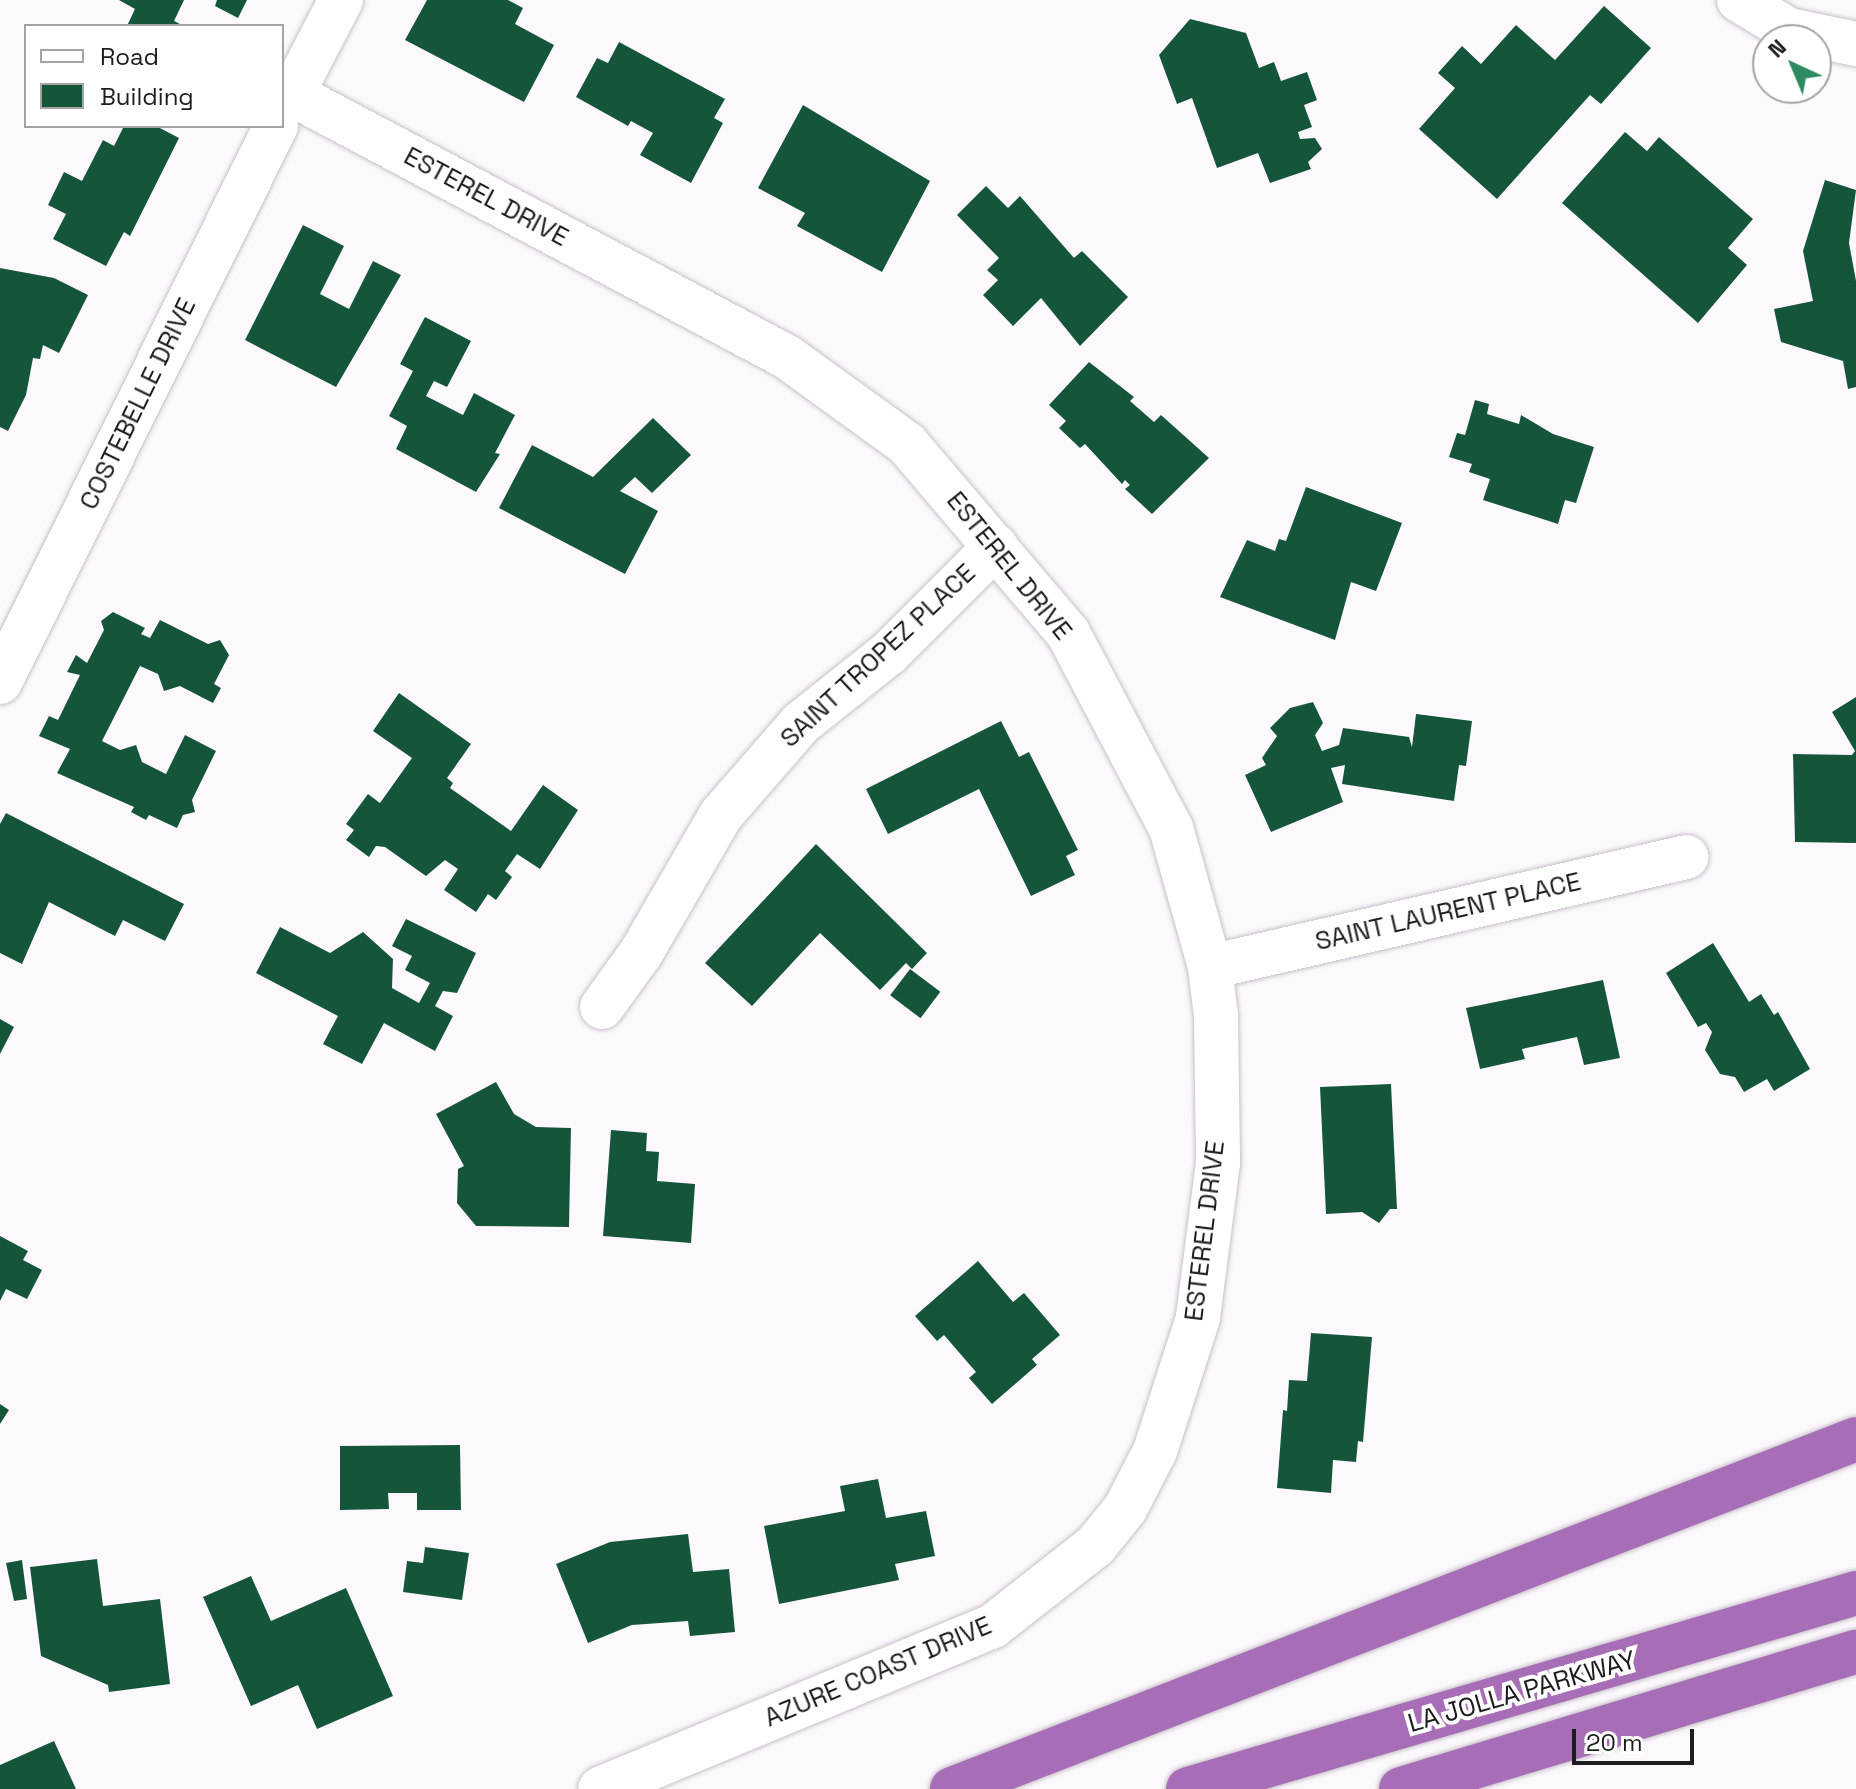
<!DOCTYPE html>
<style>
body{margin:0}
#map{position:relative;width:1856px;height:1789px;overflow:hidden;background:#fdf8fe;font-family:"Space Grotesk",sans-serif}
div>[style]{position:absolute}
.building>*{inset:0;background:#15563b;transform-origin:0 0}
.roads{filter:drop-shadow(0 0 2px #c6c2c7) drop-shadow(0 0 2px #c6c2c7)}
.minor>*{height:44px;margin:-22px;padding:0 22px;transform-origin:22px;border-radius:22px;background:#fff}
.tertiary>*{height:44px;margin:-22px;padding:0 22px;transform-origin:22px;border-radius:22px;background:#fff}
.motorway>*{height:44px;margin:-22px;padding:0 22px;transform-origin:22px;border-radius:22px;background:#a86db7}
span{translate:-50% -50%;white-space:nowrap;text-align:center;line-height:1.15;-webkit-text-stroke:8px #fff;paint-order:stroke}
.street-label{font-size:26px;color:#1d1c1e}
.legend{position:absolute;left:24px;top:24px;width:260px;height:104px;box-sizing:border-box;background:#fff;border:2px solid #a5a4a5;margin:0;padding:10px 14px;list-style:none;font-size:24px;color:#1d1c1e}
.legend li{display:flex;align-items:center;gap:16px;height:40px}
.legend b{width:40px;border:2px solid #a5a4a5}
.north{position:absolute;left:1752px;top:24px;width:80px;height:80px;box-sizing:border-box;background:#fff;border:2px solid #a5a4a5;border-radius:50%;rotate:316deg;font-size:22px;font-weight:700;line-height:32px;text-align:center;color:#1d1c1e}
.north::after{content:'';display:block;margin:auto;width:28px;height:36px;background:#2d8b63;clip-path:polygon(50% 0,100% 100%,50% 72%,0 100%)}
.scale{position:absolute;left:1572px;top:1729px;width:122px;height:36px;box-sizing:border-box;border:4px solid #1d1c1e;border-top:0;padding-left:10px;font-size:24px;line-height:28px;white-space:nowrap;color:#1d1c1e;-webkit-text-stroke:6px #fff;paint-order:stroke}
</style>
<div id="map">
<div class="building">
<i style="clip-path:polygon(119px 0,184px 0,174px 21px,184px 26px,127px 26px,135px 9px)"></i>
<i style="clip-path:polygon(217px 0,247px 0,238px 18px,215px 6px)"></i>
<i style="clip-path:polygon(427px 0,508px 0,523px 8px,515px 24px,554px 45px,524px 102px,405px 40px)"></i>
<i style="clip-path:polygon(1604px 6px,1651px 48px,1601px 104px,1590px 95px,1497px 199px,1419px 129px,1455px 88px,1438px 73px,1462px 46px,1481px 64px,1516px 25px,1555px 60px)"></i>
<i style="clip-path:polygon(1190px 19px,1246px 33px,1259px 68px,1274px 62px,1281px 81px,1307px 72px,1317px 100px,1304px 105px,1312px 127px,1298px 132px,1300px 139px,1315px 138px,1322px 149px,1308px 162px,1311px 169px,1270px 183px,1258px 153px,1217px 168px,1192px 98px,1177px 104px,1159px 55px)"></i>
<i style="clip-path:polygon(619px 42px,725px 99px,714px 118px,723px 123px,691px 183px,640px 155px,653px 133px,631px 121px,628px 126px,576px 97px,597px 58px,608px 63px)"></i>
<i style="clip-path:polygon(803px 105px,930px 181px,882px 272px,797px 226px,805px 213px,758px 188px)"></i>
<i style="clip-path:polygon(124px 126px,156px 126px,179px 138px,130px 236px,124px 232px,106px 266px,53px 239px,66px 214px,48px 205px,64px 172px,82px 181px,103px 140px,114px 146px)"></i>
<i style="clip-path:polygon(1625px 132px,1647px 151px,1659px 137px,1753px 219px,1728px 248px,1747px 265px,1698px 323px,1562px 203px)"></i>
<i style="clip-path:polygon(1825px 180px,1856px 190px,1849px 243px,1856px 281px,1856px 387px,1848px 389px,1843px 361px,1781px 342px,1774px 309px,1813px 301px,1803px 251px)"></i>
<i style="clip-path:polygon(986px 186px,1008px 208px,1020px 196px,1074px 258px,1082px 251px,1128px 297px,1080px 346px,1041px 298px,1013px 326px,983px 295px,998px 280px,987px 270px,999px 258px,957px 215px)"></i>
<i style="clip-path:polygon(303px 225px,344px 246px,320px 294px,349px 309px,373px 261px,401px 275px,336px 387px,245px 340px)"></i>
<i style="clip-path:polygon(0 268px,54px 278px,88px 295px,59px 353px,43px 345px,40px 359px,33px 358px,26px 395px,8px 431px,0 427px)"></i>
<i style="clip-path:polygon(425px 317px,471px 341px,447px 387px,434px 381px,426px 396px,463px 415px,474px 393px,515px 415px,495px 453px,500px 454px,476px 492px,396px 449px,407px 426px,389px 416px,413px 371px,400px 364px)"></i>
<i style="clip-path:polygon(1089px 362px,1134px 397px,1130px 401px,1154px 422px,1161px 415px,1209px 458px,1152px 514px,1125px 489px,1130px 485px,1125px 480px,1122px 484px,1085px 444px,1080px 448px,1059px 428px,1066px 421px,1049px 405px)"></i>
<i style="clip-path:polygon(1475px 400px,1489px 404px,1487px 414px,1519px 424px,1521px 415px,1553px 434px,1594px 447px,1576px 503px,1565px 500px,1558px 524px,1483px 500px,1490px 479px,1469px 472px,1472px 464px,1449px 457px,1457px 433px,1465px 435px)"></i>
<i style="clip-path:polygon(653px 418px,691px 455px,652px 493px,635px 477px,620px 491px,658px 511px,625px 574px,499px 508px,532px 445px,593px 477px)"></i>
<i style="clip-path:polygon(1306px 487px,1402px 523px,1376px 591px,1351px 582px,1335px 640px,1220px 597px,1247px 540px,1275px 551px,1279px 539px,1286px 541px)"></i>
<i style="clip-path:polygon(113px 612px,145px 628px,141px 634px,150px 638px,160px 620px,208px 644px,220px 640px,229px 655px,214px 684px,221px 688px,213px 703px,180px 686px,164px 691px,158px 674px,140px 666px,102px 741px,120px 750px,136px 745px,142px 762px,166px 774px,185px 735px,216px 751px,192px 800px,195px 812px,183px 815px,177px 828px,149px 815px,146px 820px,131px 812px,134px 807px,57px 773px,70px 749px,39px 736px,49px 716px,58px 720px,80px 675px,67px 672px,76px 655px,87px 663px,104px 630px,101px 621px)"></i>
<i style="clip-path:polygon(399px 693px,471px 744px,447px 778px,453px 783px,450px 788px,511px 831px,543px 785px,578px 810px,540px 869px,517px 854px,505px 871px,512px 877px,496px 900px,488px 894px,476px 912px,444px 890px,458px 869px,445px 860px,426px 876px,385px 847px,376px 846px,369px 857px,346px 840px,354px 830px,346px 824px,368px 794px,380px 803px,412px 758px,373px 731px)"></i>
<i style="clip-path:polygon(1856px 697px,1856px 843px,1795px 842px,1793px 754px,1852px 755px,1855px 751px,1832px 712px)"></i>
<i style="clip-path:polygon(1313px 702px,1323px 723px,1315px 735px,1322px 751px,1339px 745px,1343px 728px,1409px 737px,1412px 747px,1416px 714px,1472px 721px,1466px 766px,1459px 765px,1454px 801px,1342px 784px,1345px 765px,1331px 768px,1343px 802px,1271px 832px,1245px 775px,1266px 765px,1262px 758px,1277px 736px,1270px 728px,1290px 708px)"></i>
<i style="clip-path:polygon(1001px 721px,1019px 757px,1029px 752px,1078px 850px,1066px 856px,1075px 875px,1031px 896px,979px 789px,888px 834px,866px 789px)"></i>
<i style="clip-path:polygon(6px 813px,184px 904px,165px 941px,123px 920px,115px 936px,49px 902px,22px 964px,0 953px,0 824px)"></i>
<i style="clip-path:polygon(816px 844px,927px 953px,912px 969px,906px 963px,880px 990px,820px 933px,752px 1006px,705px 963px)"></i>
<i style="clip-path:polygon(406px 919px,476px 953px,457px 993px,443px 991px,435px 1006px,453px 1016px,435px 1051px,384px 1023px,362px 1064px,323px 1044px,338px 1016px,256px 973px,280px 927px,330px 953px,363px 932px,393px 959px,392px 988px,419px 1003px,430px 983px,405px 970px,412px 956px,392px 946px)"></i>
<i style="clip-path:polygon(1713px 943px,1749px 1002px,1761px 994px,1774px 1015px,1778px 1012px,1810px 1069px,1774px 1091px,1767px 1079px,1744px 1092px,1735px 1077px,1720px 1074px,1705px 1050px,1712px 1032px,1706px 1023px,1698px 1027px,1666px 973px)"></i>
<i style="left:910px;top:969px;width:38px;height:33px;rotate:37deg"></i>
<i style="clip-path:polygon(1603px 980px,1620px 1058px,1584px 1065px,1577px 1037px,1522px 1049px,1525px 1059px,1480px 1069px,1466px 1008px)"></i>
<i style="clip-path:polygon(0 1019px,14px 1027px,0 1054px)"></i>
<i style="clip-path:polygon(496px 1082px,514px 1114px,536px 1127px,571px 1128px,569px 1227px,476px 1226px,457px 1203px,458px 1169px,464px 1166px,436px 1114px)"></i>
<i style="clip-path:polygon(1391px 1084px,1397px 1209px,1390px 1209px,1379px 1223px,1362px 1212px,1326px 1214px,1320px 1087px)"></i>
<i style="clip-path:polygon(611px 1130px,647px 1133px,646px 1151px,659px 1152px,657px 1181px,695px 1184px,691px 1243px,603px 1236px)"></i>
<i style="clip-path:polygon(0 1236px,28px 1251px,23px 1260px,42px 1270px,27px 1299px,6px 1289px,0 1301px)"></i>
<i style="clip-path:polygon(978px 1261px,1013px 1302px,1024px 1293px,1060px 1335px,1032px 1359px,1037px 1365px,992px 1404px,969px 1378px,976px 1372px,944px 1335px,937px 1341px,915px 1316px)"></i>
<i style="clip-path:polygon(1311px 1333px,1372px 1337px,1363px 1442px,1358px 1441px,1356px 1462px,1333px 1460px,1331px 1493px,1277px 1488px,1283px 1410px,1287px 1411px,1289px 1380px,1307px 1381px)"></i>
<i style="clip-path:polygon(0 1404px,9px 1410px,0 1424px)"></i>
<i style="clip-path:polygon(460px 1445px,461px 1510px,417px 1510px,417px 1493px,388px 1493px,389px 1509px,340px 1510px,340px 1446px)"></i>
<i style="clip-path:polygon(878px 1479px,886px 1518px,926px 1511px,935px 1556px,895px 1564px,899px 1580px,779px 1604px,764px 1526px,845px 1511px,840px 1486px)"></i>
<i style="clip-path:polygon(688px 1534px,693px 1572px,729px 1569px,735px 1632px,690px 1636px,688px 1621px,632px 1625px,588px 1643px,556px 1564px,610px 1542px)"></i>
<i style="clip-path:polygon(425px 1547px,469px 1553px,462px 1600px,403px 1592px,407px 1561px,423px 1563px)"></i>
<i style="clip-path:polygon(97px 1559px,103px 1606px,160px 1599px,170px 1684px,109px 1692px,108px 1685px,41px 1656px,30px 1567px)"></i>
<i style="clip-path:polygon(22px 1560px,27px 1599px,14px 1601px,6px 1563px)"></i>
<i style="clip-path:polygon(251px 1576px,271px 1621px,346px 1588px,393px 1696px,317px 1729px,298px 1685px,251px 1706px,203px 1597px)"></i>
<i style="clip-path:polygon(54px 1741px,76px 1789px,0 1789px,0 1765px)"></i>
</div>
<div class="roads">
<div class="minor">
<i style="left:0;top:682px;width:621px;rotate:-63.6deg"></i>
<i style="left:1210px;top:967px;width:489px;rotate:-13deg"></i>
<i style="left:602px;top:1007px;width:67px;rotate:-54.2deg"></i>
<i style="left:641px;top:953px;width:160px;rotate:-59.9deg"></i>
<i style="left:721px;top:815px;width:122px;rotate:-49deg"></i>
<i style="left:801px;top:723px;width:112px;rotate:-38.5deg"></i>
<i style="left:889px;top:653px;width:151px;rotate:-45deg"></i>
</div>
<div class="tertiary">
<i style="left:341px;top:0;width:106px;rotate:117.5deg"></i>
<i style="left:292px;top:94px;width:561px;rotate:27.98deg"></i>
<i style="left:787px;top:357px;width:148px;rotate:35.9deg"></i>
<i style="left:907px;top:444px;width:248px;rotate:49.6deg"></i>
<i style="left:1068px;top:633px;width:221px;rotate:62.2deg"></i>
<i style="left:1171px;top:828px;width:144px;rotate:74.3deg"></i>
<i style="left:1210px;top:967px;width:49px;rotate:83deg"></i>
<i style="left:1216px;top:1016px;width:147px;rotate:89.2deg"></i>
<i style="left:1218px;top:1163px;width:156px;rotate:97.4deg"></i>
<i style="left:1198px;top:1318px;width:140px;rotate:107.9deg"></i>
<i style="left:1155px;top:1451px;width:65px;rotate:117.3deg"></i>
<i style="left:1125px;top:1509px;width:48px;rotate:129deg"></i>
<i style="left:1095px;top:1546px;width:130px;rotate:141.9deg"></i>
<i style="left:993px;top:1626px;width:425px;rotate:157.5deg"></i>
<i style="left:1739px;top:0;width:58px;rotate:31deg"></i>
<i style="left:1789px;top:30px;width:68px;rotate:11.8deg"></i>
</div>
<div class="motorway">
<i style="left:952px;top:1789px;width:969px;rotate:-21.16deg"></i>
<i style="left:1188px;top:1789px;width:696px;rotate:-16.35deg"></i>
<i style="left:1401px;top:1789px;width:475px;rotate:-16.8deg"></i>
</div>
</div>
<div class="street-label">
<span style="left:486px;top:197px;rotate:28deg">ESTEREL DRIVE</span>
<span style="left:138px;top:404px;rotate:-64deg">COSTEBELLE DRIVE</span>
<span style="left:1009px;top:566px;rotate:51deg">ESTEREL DRIVE</span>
<span style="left:878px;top:656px;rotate:-43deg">SAINT TROPEZ PLACE</span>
<span style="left:1448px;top:912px;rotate:-13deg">SAINT LAURENT PLACE</span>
<span style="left:1205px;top:1231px;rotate:-83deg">ESTEREL DRIVE</span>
<span style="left:878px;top:1672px;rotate:-23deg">AZURE COAST DRIVE</span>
<span style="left:1522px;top:1692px;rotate:-16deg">LA JOLLA PARKWAY</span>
</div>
<ul class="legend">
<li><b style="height:10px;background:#fff"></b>Road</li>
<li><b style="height:22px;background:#15563b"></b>Building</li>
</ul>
<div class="north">N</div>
<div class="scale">20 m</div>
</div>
